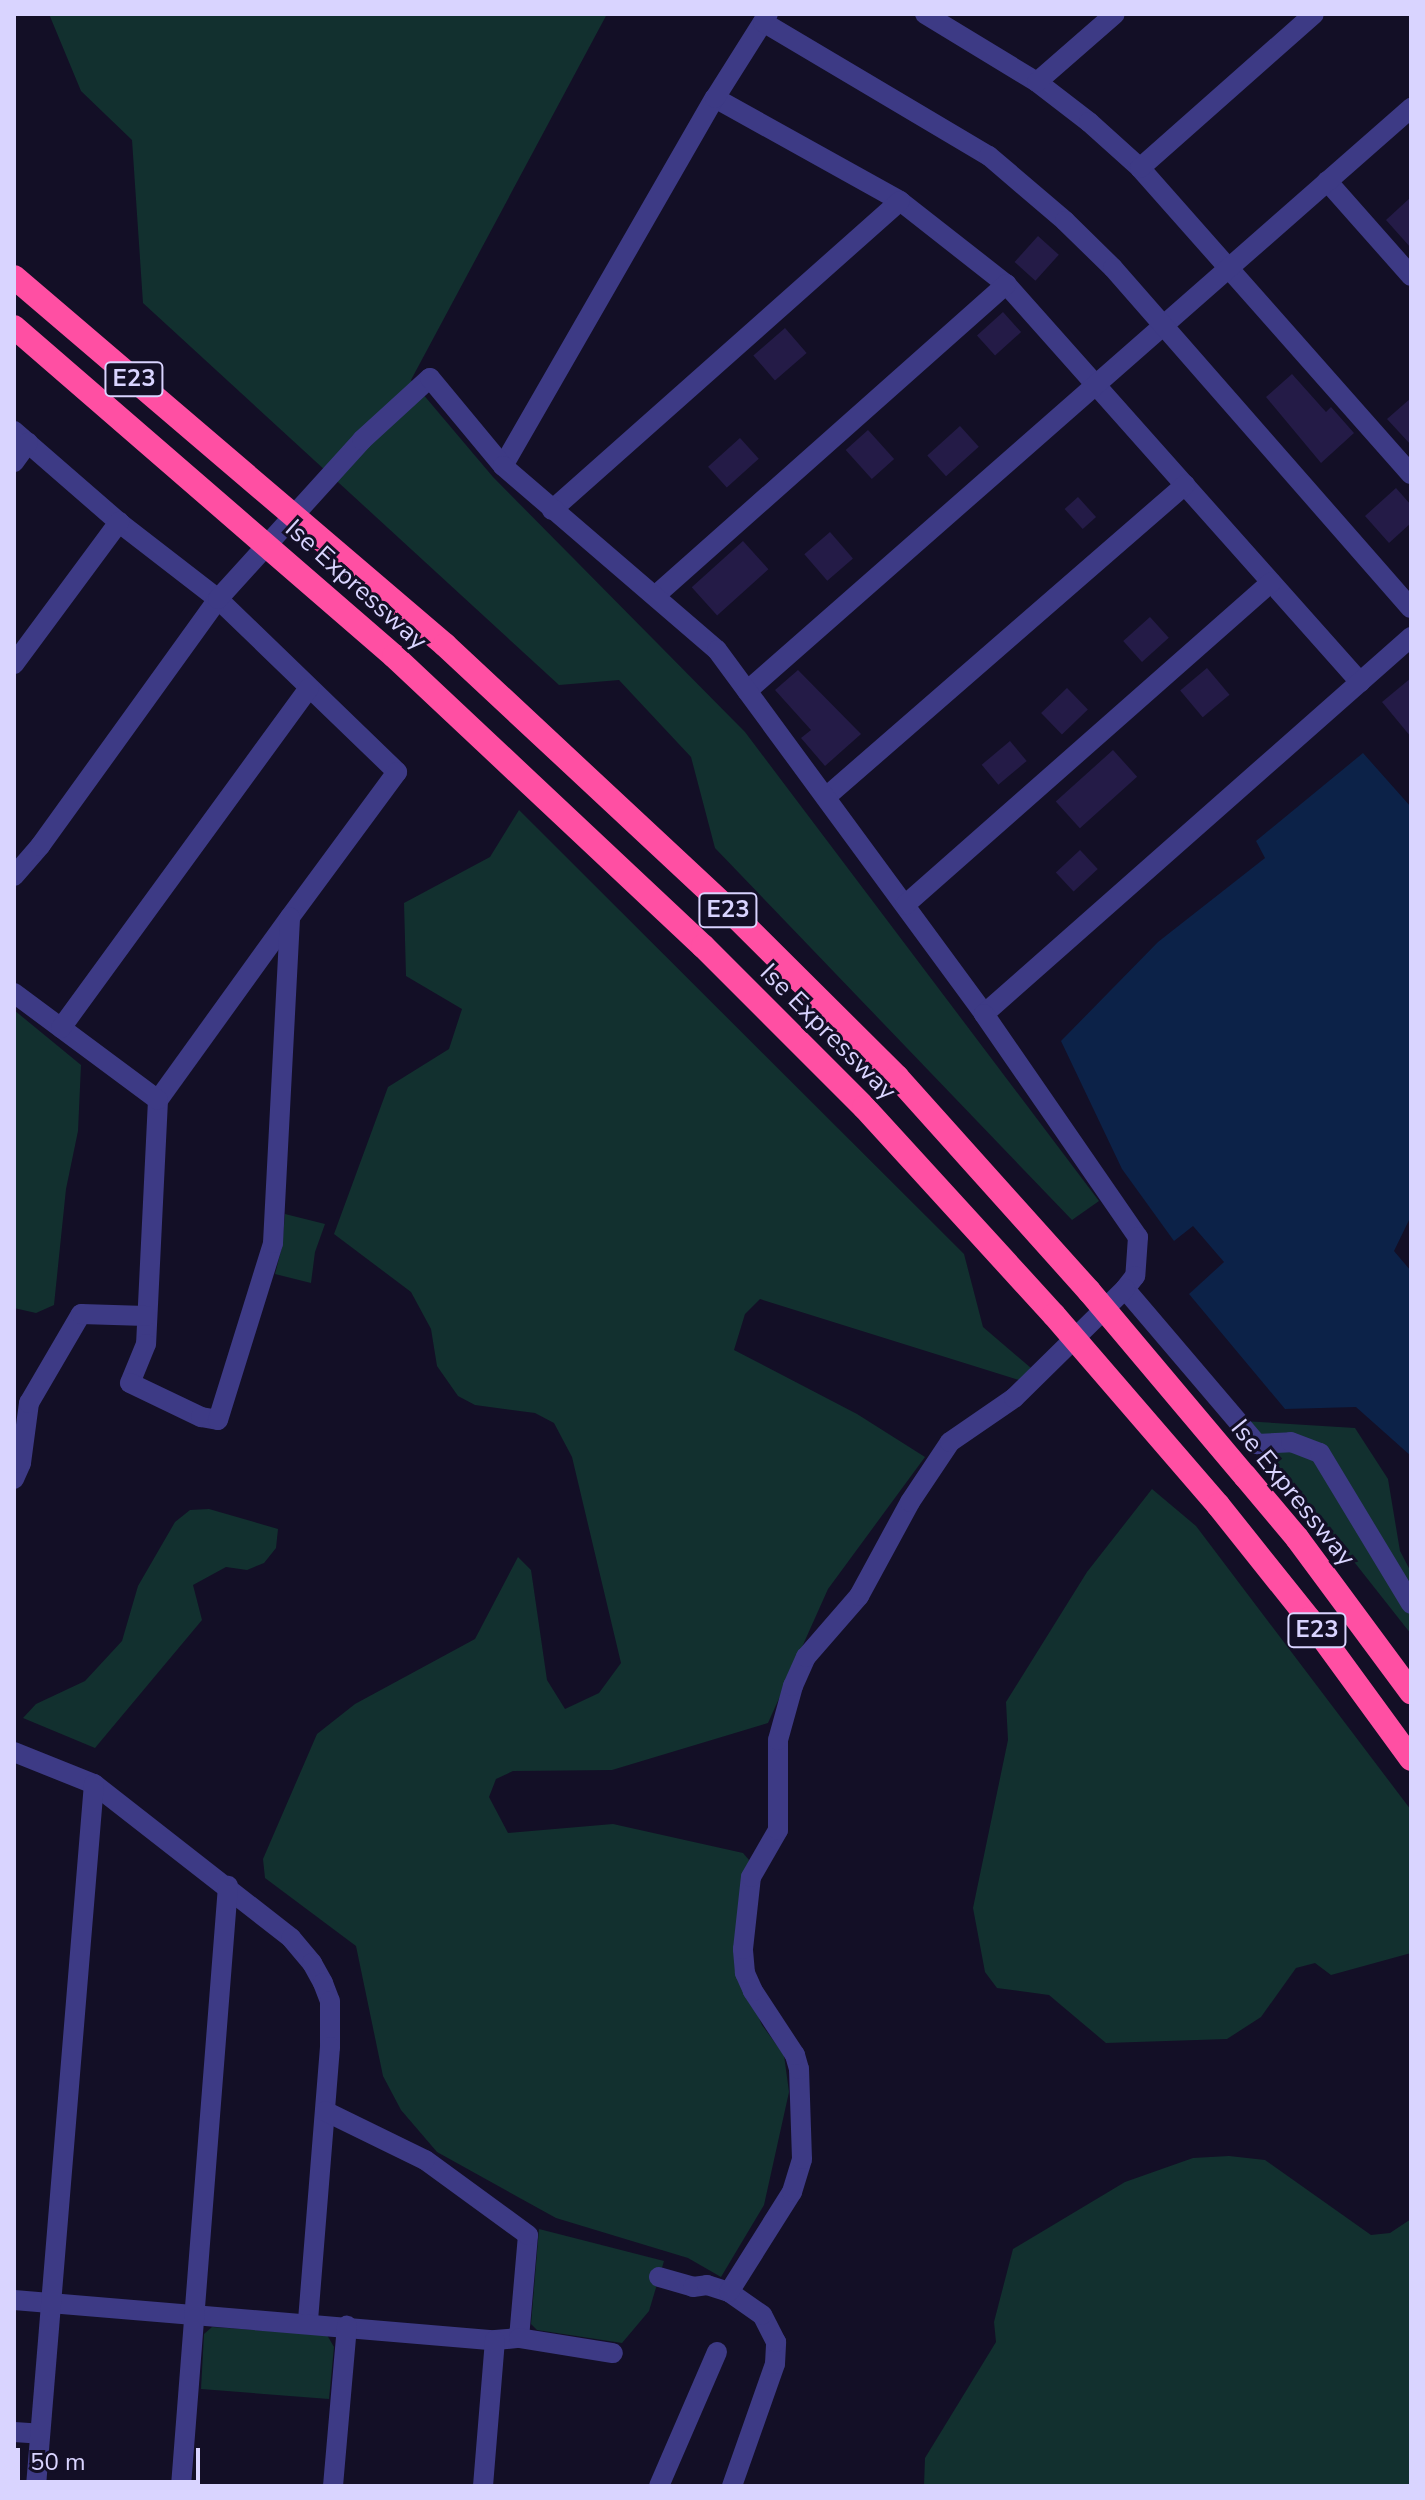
<!DOCTYPE html>
<style>
body{margin:0}
#map{position:relative;width:1425px;height:2500px;overflow:hidden;background:#130f26;font-family:"Nunito Sans",sans-serif}
div>[style]{position:absolute}
.green>*{inset:0;background:#12302f}
.water>*{inset:0;background:#0c2248}
.building>*{inset:0;background:#241b47;transform-origin:0 0}
.minor>*{height:20px;margin:-10px;padding:0 10px;transform-origin:10px;border-radius:10px;background:#3d3a85}
.tertiary>*{height:20px;margin:-10px;padding:0 10px;transform-origin:10px;border-radius:10px;background:#3d3a85}
.motorway>*{height:24px;margin:-12px;padding:0 12px;transform-origin:12px;border-radius:12px;background:#ff4fa3}
span{translate:-50% -50%;white-space:nowrap;text-align:center;line-height:1.15;-webkit-text-stroke:6px #130f26;paint-order:stroke}
.shield-label span{padding:2px 6px;background:#130f26;border:2px solid;border-radius:6px;-webkit-text-stroke-width:0}
.shield-label{font-size:24px;color:#d9d4ff;font-weight:700}
.street-label{font-size:26px;color:#d9d4ff}
.frame{position:absolute;inset:0;border:16px solid #d9d4ff;pointer-events:none}
.scale{position:absolute;left:16px;top:2448px;width:184px;height:36px;box-sizing:border-box;border:4px solid #d9d4ff;border-top:0;padding-left:10px;font-size:24px;line-height:28px;white-space:nowrap;color:#d9d4ff;-webkit-text-stroke:6px #130f26;paint-order:stroke}
</style>
<div id="map">
<div class="green">
<i style="clip-path:polygon(49px 14px,607px 14px,411px 380px,493px 477px,745px 732px,1099px 1201px,1072px 1220px,715px 848px,691px 757px,619px 680px,559px 685px,143px 303px,132px 140px,81px 91px)"></i>
<i style="clip-path:polygon(519px 810px,964px 1254px,983px 1327px,1031px 1368px,1022px 1381px,760px 1299px,745px 1314px,734px 1350px,857px 1414px,925px 1457px,828px 1589px,768px 1723px,612px 1770px,513px 1771px,496px 1779px,489px 1797px,508px 1833px,613px 1824px,743px 1853px,749px 1860px,739px 1974px,762px 2025px,784px 2055px,789px 2092px,764px 2205px,721px 2277px,688px 2258px,556px 2218px,437px 2152px,401px 2110px,383px 2076px,356px 1946px,265px 1878px,263px 1859px,317px 1734px,355px 1704px,475px 1639px,518px 1557px,531px 1570px,547px 1680px,565px 1709px,599px 1693px,621px 1663px,572px 1457px,554px 1423px,535px 1413px,475px 1405px,458px 1396px,437px 1366px,431px 1329px,411px 1292px,334px 1234px,388px 1087px,449px 1049px,462px 1009px,406px 976px,404px 903px,490px 857px)"></i>
<i style="clip-path:polygon(14px 1010px,81px 1065px,78px 1131px,66px 1189px,54px 1305px,36px 1313px,14px 1308px)"></i>
<i style="clip-path:polygon(285px 1214px,325px 1224px,315px 1252px,311px 1283px,275px 1274px,282px 1247px)"></i>
<i style="clip-path:polygon(1243px 1421px,1355px 1428px,1388px 1479px,1400px 1551px,1411px 1572px,1411px 1634px)"></i>
<i style="clip-path:polygon(1152px 1489px,1196px 1526px,1411px 1810px,1411px 1953px,1331px 1975px,1315px 1963px,1296px 1968px,1261px 2017px,1227px 2039px,1106px 2043px,1049px 1995px,997px 1988px,985px 1972px,973px 1908px,1008px 1740px,1006px 1702px,1087px 1572px)"></i>
<i style="clip-path:polygon(209px 1509px,278px 1529px,276px 1548px,264px 1563px,247px 1570px,226px 1567px,193px 1585px,202px 1620px,95px 1748px,23px 1718px,36px 1704px,85px 1681px,122px 1641px,138px 1586px,175px 1522px,190px 1510px)"></i>
<i style="clip-path:polygon(1229px 2156px,1265px 2160px,1371px 2235px,1390px 2233px,1411px 2219px,1411px 2486px,924px 2486px,925px 2458px,996px 2342px,994px 2322px,1013px 2249px,1125px 2182px,1193px 2158px)"></i>
<i style="clip-path:polygon(539px 2229px,664px 2261px,649px 2311px,622px 2343px,537px 2330px,531px 2324px)"></i>
<i style="clip-path:polygon(212px 2327px,327px 2335px,334px 2347px,329px 2399px,201px 2389px,204px 2334px)"></i>
</div>
<div class="water">
<i style="clip-path:polygon(1363px 753px,1411px 807px,1411px 1216px,1394px 1251px,1411px 1271px,1411px 1456px,1356px 1407px,1285px 1409px,1189px 1294px,1224px 1262px,1193px 1226px,1174px 1241px,1122px 1169px,1061px 1041px,1158px 942px,1265px 858px,1256px 841px)"></i>
</div>
<div class="building">
<i style="clip-path:polygon(1411px 197px,1411px 248px,1386px 220px)"></i>
<i style="left:1038px;top:236px;width:28px;height:35px;rotate:42deg"></i>
<i style="left:1003px;top:312px;width:27px;height:35px;rotate:48deg"></i>
<i style="left:785px;top:328px;width:33px;height:42px;rotate:49deg"></i>
<i style="clip-path:polygon(1292px 374px,1326px 412px,1331px 407px,1354px 433px,1321px 463px,1266px 397px)"></i>
<i style="clip-path:polygon(1411px 398px,1411px 445px,1387px 419px)"></i>
<i style="left:960px;top:426px;width:28px;height:44px;rotate:48deg"></i>
<i style="left:868px;top:430px;width:39px;height:30px;rotate:48deg"></i>
<i style="left:740px;top:438px;width:28px;height:43px;rotate:48deg"></i>
<i style="clip-path:polygon(1396px 488px,1411px 505px,1411px 523px,1389px 543px,1365px 516px)"></i>
<i style="left:1078px;top:497px;width:27px;height:18px;rotate:48deg"></i>
<i style="left:830px;top:532px;width:35px;height:34px;rotate:49deg"></i>
<i style="left:743px;top:541px;width:38px;height:69px;rotate:48deg"></i>
<i style="left:1150px;top:617px;width:28px;height:36px;rotate:48deg"></i>
<i style="left:1207px;top:668px;width:35px;height:35px;rotate:50deg"></i>
<i style="clip-path:polygon(798px 670px,861px 734px,825px 766px,801px 738px,811px 730px,775px 690px)"></i>
<i style="clip-path:polygon(1411px 678px,1411px 737px,1382px 702px)"></i>
<i style="left:1067px;top:688px;width:30px;height:36px;rotate:46deg"></i>
<i style="left:1010px;top:741px;width:26px;height:37px;rotate:50deg"></i>
<i style="left:1113px;top:750px;width:36px;height:77px;rotate:48deg"></i>
<i style="left:1080px;top:850px;width:26px;height:33px;rotate:47deg"></i>
</div>
<div class="minor">
<i style="left:925px;top:14px;width:131px;rotate:31.3deg"></i>
<i style="left:1037px;top:82px;width:66px;rotate:37.6deg"></i>
<i style="left:1089px;top:122px;width:69px;rotate:42deg"></i>
<i style="left:1140px;top:168px;width:409px;rotate:48.5deg"></i>
<i style="left:1037px;top:82px;width:103px;rotate:-41.1deg"></i>
<i style="left:715px;top:98px;width:212px;rotate:29.1deg"></i>
<i style="left:900px;top:201px;width:135px;rotate:38.1deg"></i>
<i style="left:1006px;top:284px;width:533px;rotate:48.35deg"></i>
<i style="left:1140px;top:168px;width:232px;rotate:-41.5deg"></i>
<i style="left:1327px;top:181px;width:127px;rotate:48.5deg"></i>
<i style="left:14px;top:431px;width:142px;rotate:41deg"></i>
<i style="left:121px;top:524px;width:123px;rotate:37.7deg"></i>
<i style="left:218px;top:599px;width:249px;rotate:44deg"></i>
<i style="left:397px;top:772px;width:180px;rotate:126.4deg"></i>
<i style="left:290px;top:917px;width:226px;rotate:125.8deg"></i>
<i style="left:158px;top:1100px;width:244px;rotate:92.8deg"></i>
<i style="left:146px;top:1344px;width:42px;rotate:112.3deg"></i>
<i style="left:130px;top:1383px;width:79px;rotate:25.6deg"></i>
<i style="left:201px;top:1417px;width:17px;rotate:10deg"></i>
<i style="left:218px;top:1420px;width:185px;rotate:-72.7deg"></i>
<i style="left:273px;top:1243px;width:326px;rotate:-87deg"></i>
<i style="left:14px;top:462px;width:24px;rotate:-54deg"></i>
<i style="left:503px;top:466px;width:425px;rotate:-60.1deg"></i>
<i style="left:715px;top:98px;width:99px;rotate:-57.8deg"></i>
<i style="left:552px;top:510px;width:465px;rotate:-41.6deg"></i>
<i style="left:655px;top:596px;width:470px;rotate:-41.6deg"></i>
<i style="left:14px;top:664px;width:177px;rotate:-53.5deg"></i>
<i style="left:747px;top:691px;width:884px;rotate:-41.28deg"></i>
<i style="left:826px;top:797px;width:476px;rotate:-41deg"></i>
<i style="left:14px;top:876px;width:40px;rotate:-49deg"></i>
<i style="left:40px;top:846px;width:304px;rotate:-54.2deg"></i>
<i style="left:218px;top:599px;width:215px;rotate:-47.8deg"></i>
<i style="left:362px;top:440px;width:92px;rotate:-42.4deg"></i>
<i style="left:430px;top:378px;width:114px;rotate:50.3deg"></i>
<i style="left:503px;top:466px;width:282px;rotate:40.7deg"></i>
<i style="left:717px;top:650px;width:451px;rotate:53.7deg"></i>
<i style="left:984px;top:1014px;width:570px;rotate:-41.44deg"></i>
<i style="left:905px;top:905px;width:488px;rotate:-41.4deg"></i>
<i style="left:14px;top:993px;width:179px;rotate:36.6deg"></i>
<i style="left:984px;top:1014px;width:271px;rotate:55.4deg"></i>
<i style="left:1138px;top:1237px;width:39px;rotate:94deg"></i>
<i style="left:1135px;top:1276px;width:16px;rotate:128deg"></i>
<i style="left:1125px;top:1289px;width:204px;rotate:49.6deg"></i>
<i style="left:1257px;top:1444px;width:34px;rotate:-3deg"></i>
<i style="left:1291px;top:1442px;width:31px;rotate:21deg"></i>
<i style="left:1320px;top:1453px;width:176px;rotate:58.9deg"></i>
<i style="left:61px;top:1028px;width:421px;rotate:-53.9deg"></i>
<i style="left:14px;top:1479px;width:17px;rotate:-66deg"></i>
<i style="left:21px;top:1463px;width:61px;rotate:-82.4deg"></i>
<i style="left:29px;top:1403px;width:103px;rotate:-59.7deg"></i>
<i style="left:81px;top:1314px;width:65px;rotate:1.8deg"></i>
<i style="left:14px;top:1752px;width:86px;rotate:21.8deg"></i>
<i style="left:94px;top:1784px;width:250px;rotate:38deg"></i>
<i style="left:291px;top:1938px;width:33px;rotate:50deg"></i>
<i style="left:312px;top:1963px;width:23px;rotate:61deg"></i>
<i style="left:323px;top:1983px;width:19px;rotate:69deg"></i>
<i style="left:330px;top:2001px;width:46px;rotate:90deg"></i>
<i style="left:330px;top:2047px;width:277px;rotate:94.6deg"></i>
<i style="left:659px;top:2277px;width:35px;rotate:16deg"></i>
<i style="left:693px;top:2287px;width:14px;rotate:-8deg"></i>
<i style="left:707px;top:2285px;width:23px;rotate:18deg"></i>
<i style="left:14px;top:2300px;width:483px;rotate:4.8deg"></i>
<i style="left:495px;top:2340px;width:24px;rotate:-5deg"></i>
<i style="left:519px;top:2338px;width:103px;rotate:-85deg"></i>
<i style="left:528px;top:2235px;width:127px;rotate:-143.9deg"></i>
<i style="left:425px;top:2160px;width:111px;rotate:-153.9deg"></i>
<i style="left:519px;top:2338px;width:95px;rotate:9.1deg"></i>
<i style="left:14px;top:2432px;width:26px;rotate:4deg"></i>
<i style="left:181px;top:2486px;width:602px;rotate:-85.52deg"></i>
<i style="left:333px;top:2486px;width:161px;rotate:-85deg"></i>
<i style="left:483px;top:2486px;width:146px;rotate:-85.3deg"></i>
<i style="left:659px;top:2486px;width:146px;rotate:-66.6deg"></i>
<i style="left:732px;top:2486px;width:129px;rotate:-70.6deg"></i>
<i style="left:775px;top:2364px;width:22px;rotate:-87deg"></i>
<i style="left:776px;top:2342px;width:30px;rotate:-117deg"></i>
<i style="left:762px;top:2315px;width:40px;rotate:-145.1deg"></i>
<i style="left:729px;top:2292px;width:118px;rotate:-57.8deg"></i>
<i style="left:792px;top:2192px;width:34px;rotate:-73deg"></i>
<i style="left:802px;top:2159px;width:90px;rotate:-91.9deg"></i>
<i style="left:799px;top:2069px;width:15px;rotate:-106deg"></i>
<i style="left:795px;top:2055px;width:77px;rotate:-123.3deg"></i>
<i style="left:753px;top:1991px;width:20px;rotate:-114deg"></i>
<i style="left:745px;top:1973px;width:24px;rotate:-95deg"></i>
<i style="left:743px;top:1949px;width:72px;rotate:-83.7deg"></i>
<i style="left:751px;top:1877px;width:54px;rotate:-60.1deg"></i>
<i style="left:778px;top:1830px;width:90px;rotate:-90deg"></i>
<i style="left:778px;top:1740px;width:56px;rotate:-74.5deg"></i>
<i style="left:793px;top:1686px;width:32px;rotate:-66deg"></i>
<i style="left:806px;top:1657px;width:81px;rotate:-49deg"></i>
<i style="left:859px;top:1596px;width:107px;rotate:-61.5deg"></i>
<i style="left:910px;top:1502px;width:72px;rotate:-56.3deg"></i>
<i style="left:950px;top:1442px;width:78px;rotate:-34.5deg"></i>
<i style="left:1014px;top:1398px;width:156px;rotate:-44.5deg"></i>
</div>
<div class="tertiary">
<i style="left:763px;top:22px;width:263px;rotate:30.7deg"></i>
<i style="left:989px;top:156px;width:100px;rotate:40.5deg"></i>
<i style="left:1065px;top:221px;width:67px;rotate:44.4deg"></i>
<i style="left:1113px;top:268px;width:452px;rotate:48.8deg"></i>
<i style="left:36px;top:2486px;width:704px;rotate:-85.28deg"></i>
</div>
<div class="motorway">
<i style="left:14px;top:277px;width:567px;rotate:40.49deg"></i>
<i style="left:445px;top:645px;width:388px;rotate:43deg"></i>
<i style="left:729px;top:910px;width:237px;rotate:44.8deg"></i>
<i style="left:897px;top:1077px;width:288px;rotate:48.1deg"></i>
<i style="left:1089px;top:1291px;width:242px;rotate:49.9deg"></i>
<i style="left:1245px;top:1476px;width:81px;rotate:50deg"></i>
<i style="left:1297px;top:1538px;width:192px;rotate:53.5deg"></i>
<i style="left:14px;top:327px;width:503px;rotate:40.89deg"></i>
<i style="left:394px;top:656px;width:424px;rotate:43.2deg"></i>
<i style="left:703px;top:946px;width:228px;rotate:45deg"></i>
<i style="left:864px;top:1107px;width:282px;rotate:47.6deg"></i>
<i style="left:1054px;top:1315px;width:251px;rotate:49.2deg"></i>
<i style="left:1218px;top:1505px;width:146px;rotate:51.4deg"></i>
<i style="left:1309px;top:1619px;width:173px;rotate:53.9deg"></i>
</div>
<div class="shield-label">
<span style="left:134px;top:379px">E23</span>
<span style="left:728px;top:910px">E23</span>
<span style="left:1317px;top:1630px">E23</span>
</div>
<div class="street-label">
<span style="left:356px;top:585px;rotate:42deg">Ise Expressway</span>
<span style="left:828px;top:1032px;rotate:45deg">Ise Expressway</span>
<span style="left:1293px;top:1493px;rotate:51deg">Ise Expressway</span>
</div>
<div class="frame"></div>
<div class="scale">50 m</div>
</div>
